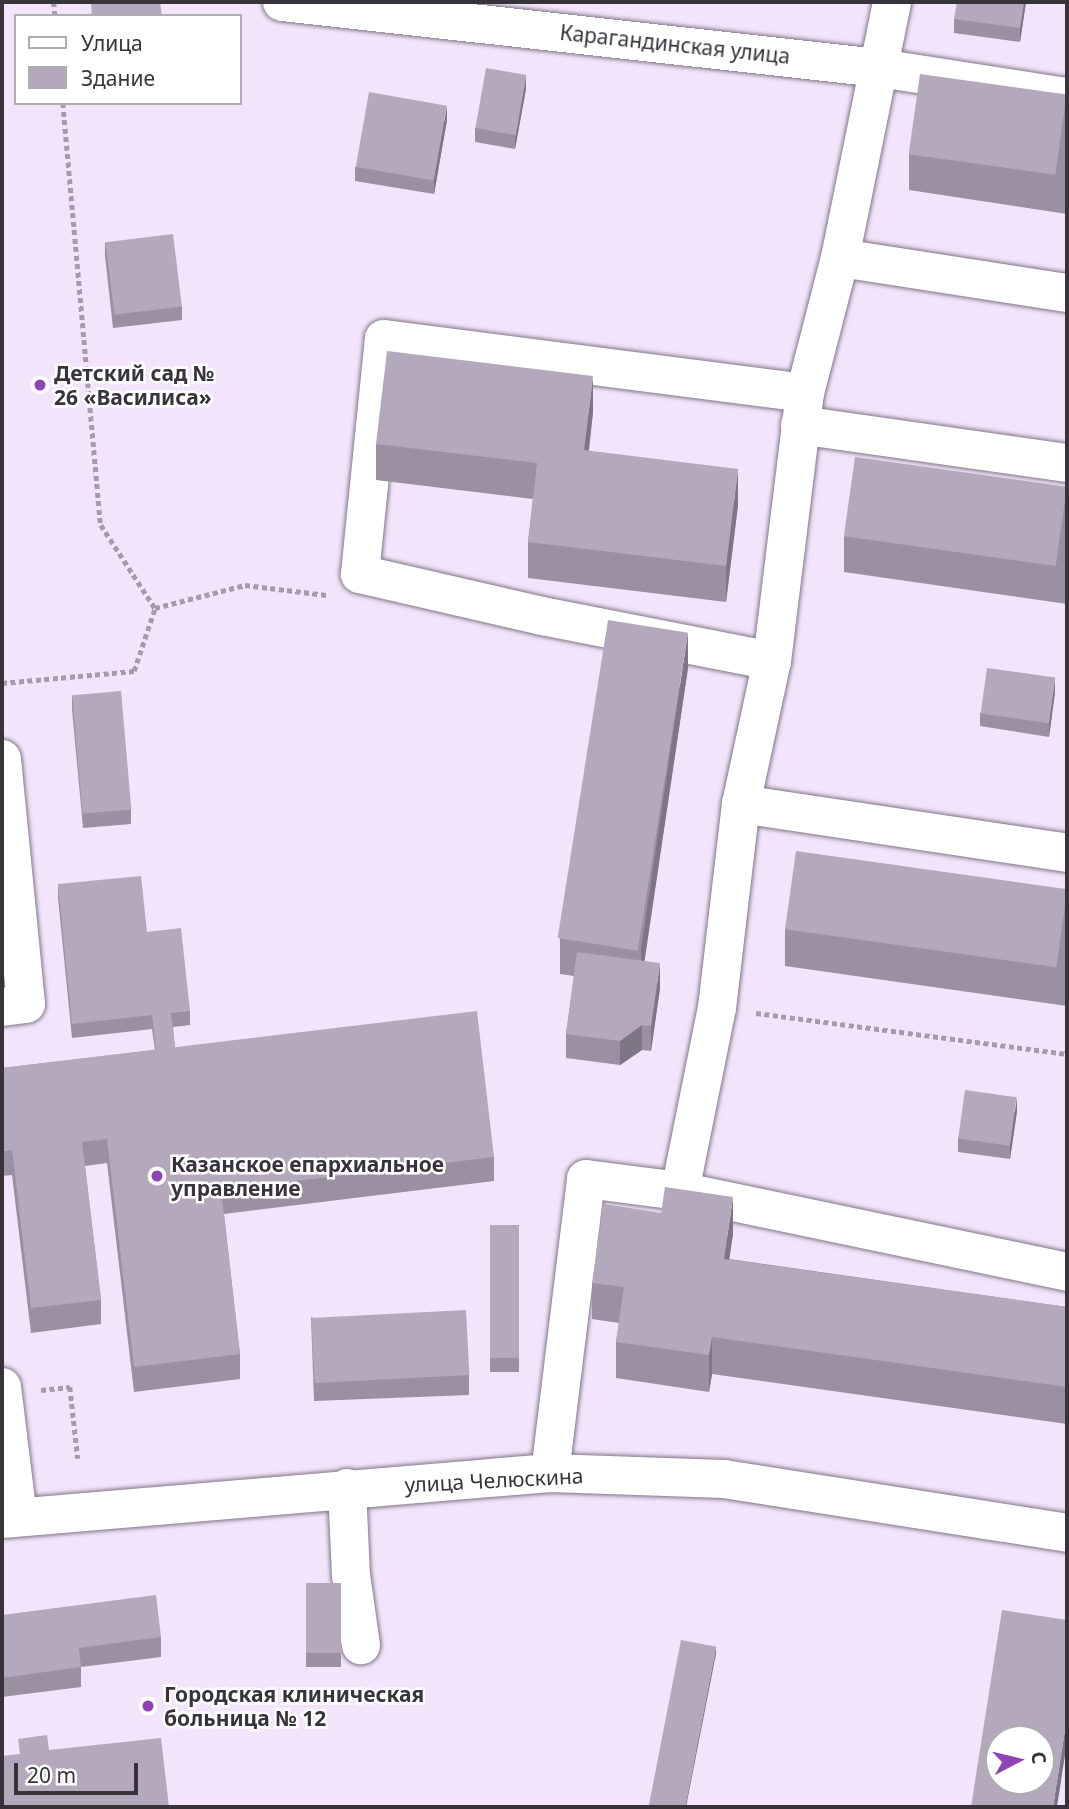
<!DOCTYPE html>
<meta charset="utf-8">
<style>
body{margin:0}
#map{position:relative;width:1069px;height:1809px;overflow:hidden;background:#f2e5fb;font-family:"Noto Sans",sans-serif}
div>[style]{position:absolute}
.path>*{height:4.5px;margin-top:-2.25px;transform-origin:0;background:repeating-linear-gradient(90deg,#a59bac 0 5px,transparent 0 8.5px)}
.roads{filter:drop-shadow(0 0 2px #817588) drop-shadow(0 0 2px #817588)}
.minor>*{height:38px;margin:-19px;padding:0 19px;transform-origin:19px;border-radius:19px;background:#fff}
.major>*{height:38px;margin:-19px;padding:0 19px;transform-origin:19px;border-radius:19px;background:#fff}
.wall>*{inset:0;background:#9b90a2;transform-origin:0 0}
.shaded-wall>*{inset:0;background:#7e7684}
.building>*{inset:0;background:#b4a8bc;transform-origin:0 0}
.dots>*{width:19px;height:19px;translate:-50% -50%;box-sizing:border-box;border:4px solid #fff;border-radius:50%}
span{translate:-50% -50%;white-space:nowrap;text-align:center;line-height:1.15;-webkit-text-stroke:5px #fff;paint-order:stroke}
.street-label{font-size:21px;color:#38333b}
.poi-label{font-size:21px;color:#38333b;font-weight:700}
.left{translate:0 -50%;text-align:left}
.frame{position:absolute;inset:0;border:4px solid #38333b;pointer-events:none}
.legend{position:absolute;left:14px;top:14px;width:228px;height:91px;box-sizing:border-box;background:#fff;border:2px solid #afadb1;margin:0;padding:9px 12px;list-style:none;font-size:21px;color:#38333b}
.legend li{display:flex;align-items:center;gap:14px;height:35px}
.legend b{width:35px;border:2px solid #afadb1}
.north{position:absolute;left:985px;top:1725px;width:70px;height:70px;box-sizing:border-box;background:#fff;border:2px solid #afadb1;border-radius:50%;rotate:83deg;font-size:19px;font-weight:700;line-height:28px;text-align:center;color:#38333b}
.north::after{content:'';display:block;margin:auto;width:24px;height:32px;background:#8f44b6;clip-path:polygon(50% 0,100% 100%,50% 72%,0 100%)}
.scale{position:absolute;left:14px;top:1763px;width:124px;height:32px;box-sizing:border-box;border:4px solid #38333b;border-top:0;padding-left:9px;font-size:21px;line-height:24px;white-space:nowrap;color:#38333b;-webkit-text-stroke:5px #fff;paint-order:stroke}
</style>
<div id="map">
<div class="path">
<i style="left:54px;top:2px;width:14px;rotate:86deg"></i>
<i style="left:63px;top:103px;width:424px;rotate:84.9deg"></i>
<i style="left:101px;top:525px;width:99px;rotate:57deg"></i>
<i style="left:2px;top:683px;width:133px;rotate:-5.2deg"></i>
<i style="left:134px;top:671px;width:66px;rotate:-71.6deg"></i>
<i style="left:155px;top:608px;width:93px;rotate:-14.3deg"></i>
<i style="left:245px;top:585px;width:82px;rotate:7deg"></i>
<i style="left:756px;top:1013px;width:314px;rotate:7.5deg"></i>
<i style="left:41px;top:1390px;width:29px;rotate:-6deg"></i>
<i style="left:70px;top:1387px;width:72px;rotate:83.7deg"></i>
</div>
<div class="roads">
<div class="minor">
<i style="left:282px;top:2px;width:601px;rotate:6.31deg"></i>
<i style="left:879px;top:68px;width:190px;rotate:8.8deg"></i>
<i style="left:840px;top:258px;width:230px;rotate:8.8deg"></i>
<i style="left:800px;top:425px;width:270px;rotate:8.1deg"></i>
<i style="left:772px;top:661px;width:234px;rotate:-168.9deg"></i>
<i style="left:542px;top:616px;width:187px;rotate:-167deg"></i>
<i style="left:360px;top:574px;width:236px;rotate:-84.2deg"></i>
<i style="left:384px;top:339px;width:424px;rotate:7.3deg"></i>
<i style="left:2px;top:759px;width:246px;rotate:84.4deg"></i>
<i style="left:26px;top:1004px;width:24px;rotate:173deg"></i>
<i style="left:741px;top:804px;width:330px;rotate:8.5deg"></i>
<i style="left:680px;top:1191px;width:187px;rotate:-78.6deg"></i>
<i style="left:717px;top:1008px;width:205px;rotate:-83.3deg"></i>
<i style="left:741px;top:804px;width:146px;rotate:-77.8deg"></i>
<i style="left:772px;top:661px;width:270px;rotate:-83deg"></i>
<i style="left:805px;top:393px;width:139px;rotate:-75.5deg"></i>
<i style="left:840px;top:258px;width:261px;rotate:-78.5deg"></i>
<i style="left:2px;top:1387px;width:131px;rotate:83deg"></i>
<i style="left:550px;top:1473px;width:296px;rotate:-83deg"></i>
<i style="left:586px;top:1179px;width:95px;rotate:7.3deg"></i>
<i style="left:680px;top:1191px;width:395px;rotate:11.8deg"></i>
<i style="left:347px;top:1488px;width:87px;rotate:87.4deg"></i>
<i style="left:351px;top:1575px;width:71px;rotate:81.9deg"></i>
</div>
<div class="major">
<i style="left:2px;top:1519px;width:550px;rotate:-4.8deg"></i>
<i style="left:550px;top:1473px;width:174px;rotate:2deg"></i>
<i style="left:724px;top:1479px;width:347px;rotate:8.9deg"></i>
</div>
</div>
<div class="wall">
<i style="clip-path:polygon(1026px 2px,1020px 42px,954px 33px,954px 19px)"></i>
<i style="clip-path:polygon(526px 89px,515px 149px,475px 142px,475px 128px)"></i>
<i style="clip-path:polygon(1067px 95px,1067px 214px,909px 190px,909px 154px)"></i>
<i style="clip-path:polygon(447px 120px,434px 194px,355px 181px,355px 167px)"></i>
<i style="clip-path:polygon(105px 242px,182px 306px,182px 320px,113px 328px,105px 256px)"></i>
<i style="clip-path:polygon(593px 412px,589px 451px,738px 505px,726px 602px,528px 578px,528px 542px,533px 499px,376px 480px,376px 444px)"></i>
<i style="clip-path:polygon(1067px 488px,1067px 604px,844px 572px,844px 536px)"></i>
<i style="clip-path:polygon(688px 668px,644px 961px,660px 988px,651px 1051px,642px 1050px,620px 1065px,566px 1058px,566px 1034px,574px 976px,560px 974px,560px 938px)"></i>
<i style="clip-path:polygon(1055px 692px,1049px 737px,980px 726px,980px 713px)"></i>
<i style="clip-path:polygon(72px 695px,131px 810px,131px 824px,83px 828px,72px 709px)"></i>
<i style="clip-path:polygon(58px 884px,147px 932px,190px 1011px,190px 1025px,173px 1027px,175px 1048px,494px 1157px,494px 1181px,224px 1214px,240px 1354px,240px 1379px,134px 1392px,107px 1163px,85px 1166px,101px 1300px,101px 1324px,31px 1333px,12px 1175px,2px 1176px,2px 1068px,155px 1050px,152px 1029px,72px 1038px,58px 898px)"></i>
<i style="clip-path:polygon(1067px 890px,1067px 1006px,785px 966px,785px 929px)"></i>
<i style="clip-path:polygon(1017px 1111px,1010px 1159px,958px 1152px,958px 1138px)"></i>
<i style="left:490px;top:1225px;width:29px;height:147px"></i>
<i style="clip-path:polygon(733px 1234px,729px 1259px,1067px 1307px,1067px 1424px,712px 1374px,709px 1392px,616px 1378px,616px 1342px,619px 1323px,592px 1319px,592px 1283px)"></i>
<i style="clip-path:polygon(311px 1317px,469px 1375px,469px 1395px,314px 1401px)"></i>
<i style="left:306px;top:1583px;width:35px;height:84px"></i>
<i style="clip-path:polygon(2px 1615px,161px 1637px,161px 1657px,81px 1667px,81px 1687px,2px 1697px)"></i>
</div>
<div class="shaded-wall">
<i style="clip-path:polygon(1024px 2px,1026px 2px,1020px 42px,1020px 28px)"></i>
<i style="clip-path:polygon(526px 75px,526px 89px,515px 149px,515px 135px)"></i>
<i style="clip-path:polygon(447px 106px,447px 120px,434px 194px,434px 180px)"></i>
<i style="clip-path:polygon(593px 376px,593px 412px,584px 487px,584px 450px)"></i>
<i style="clip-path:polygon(738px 469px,738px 505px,726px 602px,726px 566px)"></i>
<i style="clip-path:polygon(688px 632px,688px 668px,641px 985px,641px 949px)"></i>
<i style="clip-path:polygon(1055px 678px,1055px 692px,1049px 737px,1049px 723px)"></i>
<i style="clip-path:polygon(660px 963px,660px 988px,651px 1051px,651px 1026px)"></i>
<i style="clip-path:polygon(642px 1025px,642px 1050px,620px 1065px,620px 1041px)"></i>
<i style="clip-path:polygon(1017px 1097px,1017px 1111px,1010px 1159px,1010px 1145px)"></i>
<i style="clip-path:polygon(733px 1197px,733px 1234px,724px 1295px,724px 1259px)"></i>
<i style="clip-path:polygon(712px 1337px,712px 1374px,709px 1392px,709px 1355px)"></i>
<i style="clip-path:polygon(716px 1647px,716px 1654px,686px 1807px,685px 1807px)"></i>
<i style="clip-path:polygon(1067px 1717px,1067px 1742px,1057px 1807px,1053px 1807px)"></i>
</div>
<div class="building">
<i style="clip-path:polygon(106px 2px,160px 2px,162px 16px,92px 16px,91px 3px)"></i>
<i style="clip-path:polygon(957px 2px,1024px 2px,1020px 28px,954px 19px)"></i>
<i style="left:486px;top:68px;width:41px;height:61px;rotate:10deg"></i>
<i style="left:920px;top:74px;width:148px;height:81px;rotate:8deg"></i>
<i style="left:369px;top:92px;width:79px;height:76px;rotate:10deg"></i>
<i style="left:173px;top:234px;width:73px;height:68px;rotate:83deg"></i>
<i style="clip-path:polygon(387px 351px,593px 376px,584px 450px,738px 469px,726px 566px,528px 542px,537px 463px,376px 444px)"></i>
<i style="left:855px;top:457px;width:214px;height:80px;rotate:8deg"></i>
<i style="left:608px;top:620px;width:81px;height:322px;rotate:9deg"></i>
<i style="left:987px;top:668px;width:69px;height:46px;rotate:8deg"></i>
<i style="left:121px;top:691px;width:119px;height:49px;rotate:85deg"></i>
<i style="left:796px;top:851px;width:274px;height:79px;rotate:8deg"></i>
<i style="clip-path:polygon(141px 876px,147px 932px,181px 928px,190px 1011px,171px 1013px,175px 1048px,156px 1050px,152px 1015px,72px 1024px,58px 884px)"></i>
<i style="clip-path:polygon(577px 952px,660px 963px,651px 1026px,642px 1025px,620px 1041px,566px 1034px)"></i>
<i style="clip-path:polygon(477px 1011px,494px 1157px,221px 1190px,240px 1354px,134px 1367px,107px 1139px,82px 1142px,101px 1300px,31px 1308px,12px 1150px,2px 1152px,2px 1068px)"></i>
<i style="left:965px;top:1090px;width:52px;height:49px;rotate:8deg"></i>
<i style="clip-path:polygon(665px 1187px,733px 1197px,724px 1259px,1067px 1307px,1067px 1387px,712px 1337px,709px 1355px,616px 1342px,624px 1287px,592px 1283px,604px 1204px,661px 1213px)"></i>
<i style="left:490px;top:1225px;width:29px;height:133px"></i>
<i style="left:466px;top:1310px;width:65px;height:155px;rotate:87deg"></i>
<i style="left:306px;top:1583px;width:35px;height:70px"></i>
<i style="clip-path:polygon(156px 1595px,161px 1637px,79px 1648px,81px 1667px,2px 1678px,2px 1615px)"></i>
<i style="clip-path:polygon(evenodd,1002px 1610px,1067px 1620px,1067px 1717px,1053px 1807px,971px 1807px,1002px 1610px,999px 1739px,1041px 1739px,1041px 1781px,999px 1781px,999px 1739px)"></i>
<i style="left:681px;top:1640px;width:36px;height:170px;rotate:11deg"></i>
<i style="clip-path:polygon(47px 1735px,49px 1750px,161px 1738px,169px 1807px,2px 1807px,2px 1756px,20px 1754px,18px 1739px)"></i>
</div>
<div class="dots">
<i style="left:40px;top:385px;background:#8f44b6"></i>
<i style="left:157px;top:1176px;background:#8f44b6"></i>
<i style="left:148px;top:1706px;background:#8f44b6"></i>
</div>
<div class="street-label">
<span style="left:675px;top:44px;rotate:6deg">Карагандинская улица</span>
<span style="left:494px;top:1480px;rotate:-3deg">улица Челюскина</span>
</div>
<div class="poi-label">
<span class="left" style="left:54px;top:385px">Детский сад №<br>26 «Василиса»</span>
<span class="left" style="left:171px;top:1176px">Казанское епархиальное<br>управление</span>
<span class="left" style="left:164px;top:1706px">Городская клиническая<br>больница № 12</span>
</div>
<div class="frame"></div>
<ul class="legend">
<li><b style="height:9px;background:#fff"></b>Улица</li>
<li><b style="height:19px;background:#b4a8bc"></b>Здание</li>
</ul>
<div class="north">С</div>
<div class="scale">20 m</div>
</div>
